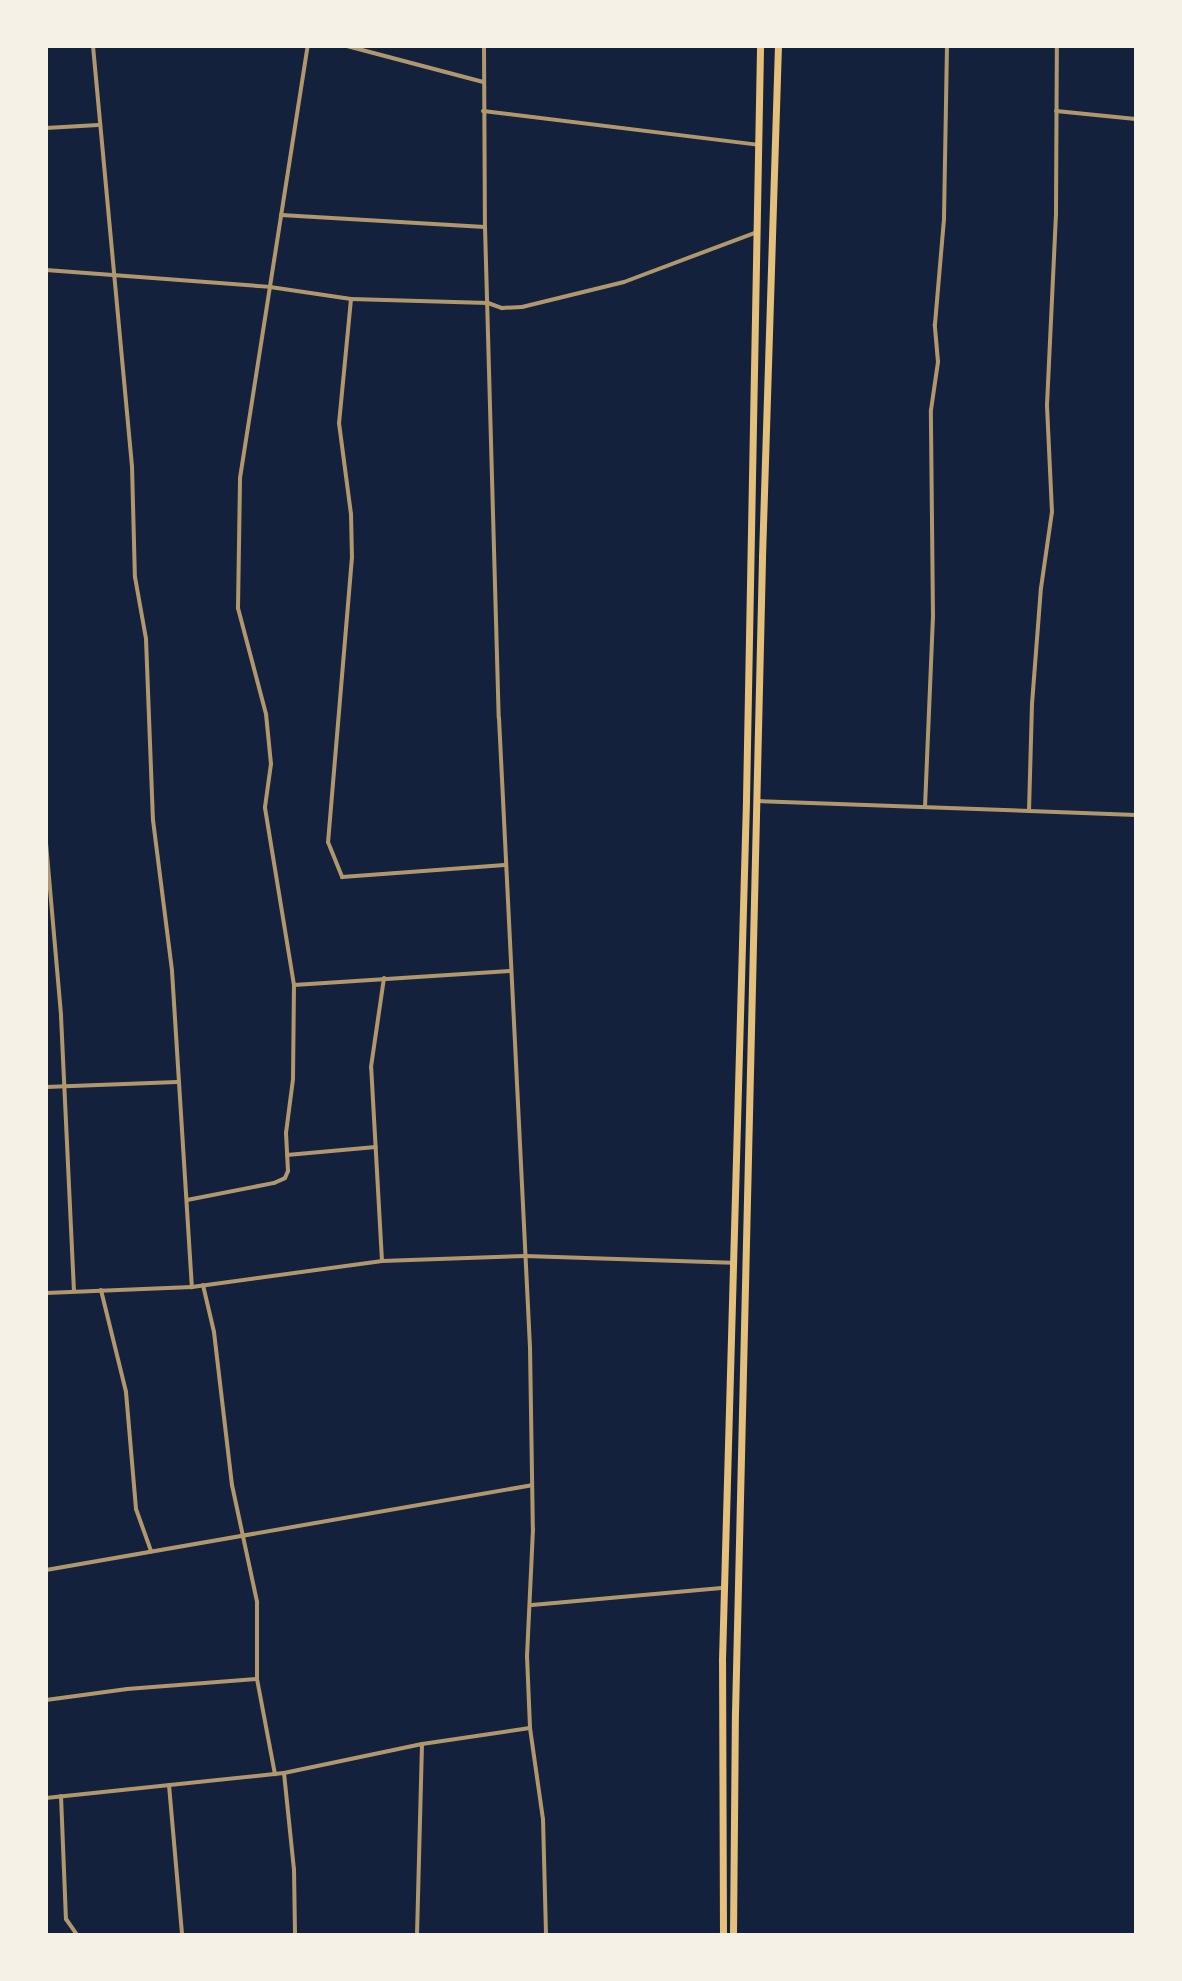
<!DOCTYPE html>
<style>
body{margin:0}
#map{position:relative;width:1182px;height:1981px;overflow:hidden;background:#14213d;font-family:"Space Grotesk",sans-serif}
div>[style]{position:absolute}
.minor>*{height:4px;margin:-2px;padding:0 2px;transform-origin:2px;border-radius:2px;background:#b1986c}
.trunk>*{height:7px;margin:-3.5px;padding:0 3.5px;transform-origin:3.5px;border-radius:3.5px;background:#e5c07b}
span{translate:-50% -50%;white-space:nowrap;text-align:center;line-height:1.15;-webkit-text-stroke:6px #f6f1e7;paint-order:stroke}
.frame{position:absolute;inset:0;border:48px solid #f6f1e7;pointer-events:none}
</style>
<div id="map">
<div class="minor">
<i style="left:93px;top:46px;width:422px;rotate:84.7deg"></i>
<i style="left:132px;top:466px;width:111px;rotate:88.5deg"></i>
<i style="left:135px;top:577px;width:63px;rotate:79.9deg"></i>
<i style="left:146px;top:639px;width:181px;rotate:87.8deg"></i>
<i style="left:153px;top:820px;width:152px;rotate:82.8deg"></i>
<i style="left:172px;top:971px;width:317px;rotate:86.4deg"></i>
<i style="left:347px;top:46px;width:141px;rotate:14.8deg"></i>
<i style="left:484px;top:46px;width:181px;rotate:89.7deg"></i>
<i style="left:485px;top:227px;width:491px;rotate:88.4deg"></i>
<i style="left:499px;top:718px;width:630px;rotate:87.18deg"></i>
<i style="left:530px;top:1347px;width:182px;rotate:89.1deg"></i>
<i style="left:533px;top:1529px;width:127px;rotate:92.7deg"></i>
<i style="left:527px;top:1656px;width:72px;rotate:87.6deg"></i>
<i style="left:530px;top:1728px;width:92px;rotate:81.9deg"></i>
<i style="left:543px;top:1819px;width:116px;rotate:88.5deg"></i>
<i style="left:483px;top:111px;width:278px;rotate:7deg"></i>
<i style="left:1056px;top:111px;width:80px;rotate:5.7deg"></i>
<i style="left:46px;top:128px;width:52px;rotate:-3.3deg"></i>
<i style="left:281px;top:215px;width:204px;rotate:3.4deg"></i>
<i style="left:46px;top:270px;width:225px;rotate:4.3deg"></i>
<i style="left:270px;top:287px;width:82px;rotate:8.4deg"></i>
<i style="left:351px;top:299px;width:137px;rotate:1.7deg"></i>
<i style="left:488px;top:303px;width:15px;rotate:20deg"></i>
<i style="left:502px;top:308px;width:20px;rotate:-3deg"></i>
<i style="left:522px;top:307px;width:105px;rotate:-13.8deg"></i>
<i style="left:624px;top:282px;width:142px;rotate:-20.6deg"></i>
<i style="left:351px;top:299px;width:125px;rotate:95.5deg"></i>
<i style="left:339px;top:423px;width:92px;rotate:82.5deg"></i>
<i style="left:351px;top:514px;width:43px;rotate:88.7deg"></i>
<i style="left:352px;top:557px;width:286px;rotate:94.8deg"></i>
<i style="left:328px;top:842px;width:38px;rotate:68deg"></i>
<i style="left:342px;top:877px;width:163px;rotate:-4.2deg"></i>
<i style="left:757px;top:801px;width:379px;rotate:2.1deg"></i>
<i style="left:925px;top:807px;width:190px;rotate:-87.6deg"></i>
<i style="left:933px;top:617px;width:207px;rotate:-90.6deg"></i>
<i style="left:931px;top:410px;width:49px;rotate:-81.7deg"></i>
<i style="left:938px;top:362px;width:38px;rotate:-95deg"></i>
<i style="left:935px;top:324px;width:106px;rotate:-85.1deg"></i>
<i style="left:944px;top:218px;width:172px;rotate:-89deg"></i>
<i style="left:1029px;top:811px;width:107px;rotate:-88.4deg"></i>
<i style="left:1032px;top:704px;width:116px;rotate:-85.6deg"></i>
<i style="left:1041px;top:588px;width:77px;rotate:-81.8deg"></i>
<i style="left:1052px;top:512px;width:107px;rotate:-92.7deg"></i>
<i style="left:1047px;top:405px;width:193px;rotate:-87.3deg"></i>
<i style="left:1056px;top:212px;width:166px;rotate:-89.7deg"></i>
<i style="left:46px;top:843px;width:174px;rotate:85deg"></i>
<i style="left:61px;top:1016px;width:275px;rotate:87.3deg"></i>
<i style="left:294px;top:985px;width:216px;rotate:-3.7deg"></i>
<i style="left:46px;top:1087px;width:131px;rotate:-2.2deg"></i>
<i style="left:287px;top:1155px;width:89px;rotate:-5.1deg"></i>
<i style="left:187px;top:1200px;width:89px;rotate:-11.1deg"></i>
<i style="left:274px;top:1183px;width:12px;rotate:-24deg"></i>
<i style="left:285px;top:1178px;width:8px;rotate:-67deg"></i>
<i style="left:288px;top:1171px;width:38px;rotate:-93deg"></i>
<i style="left:286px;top:1133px;width:54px;rotate:-82.6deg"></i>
<i style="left:293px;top:1079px;width:94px;rotate:-89.4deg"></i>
<i style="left:294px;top:985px;width:180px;rotate:-99.3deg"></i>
<i style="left:265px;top:807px;width:43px;rotate:-82.1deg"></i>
<i style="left:271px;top:764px;width:50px;rotate:-95.7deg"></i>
<i style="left:266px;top:714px;width:110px;rotate:-104.8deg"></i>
<i style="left:238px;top:608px;width:130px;rotate:-89.1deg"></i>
<i style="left:240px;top:478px;width:437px;rotate:-81.1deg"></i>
<i style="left:382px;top:1261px;width:194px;rotate:-93.2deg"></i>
<i style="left:371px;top:1067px;width:90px;rotate:-81.7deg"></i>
<i style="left:203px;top:1285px;width:48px;rotate:76.8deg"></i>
<i style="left:214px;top:1332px;width:154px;rotate:83.3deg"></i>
<i style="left:232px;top:1485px;width:120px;rotate:77.9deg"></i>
<i style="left:257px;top:1602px;width:77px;rotate:90deg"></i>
<i style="left:257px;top:1679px;width:97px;rotate:79.3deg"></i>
<i style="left:101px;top:1290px;width:105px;rotate:76.2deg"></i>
<i style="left:126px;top:1392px;width:117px;rotate:85.1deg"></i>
<i style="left:136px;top:1509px;width:45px;rotate:70.3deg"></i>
<i style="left:46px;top:1293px;width:146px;rotate:-2.4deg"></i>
<i style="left:192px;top:1287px;width:192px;rotate:-7.8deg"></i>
<i style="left:382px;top:1261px;width:143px;rotate:-2deg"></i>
<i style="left:525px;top:1256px;width:207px;rotate:1.9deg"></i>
<i style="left:46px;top:1570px;width:493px;rotate:-9.9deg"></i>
<i style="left:532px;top:1605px;width:193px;rotate:-5.1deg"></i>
<i style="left:46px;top:1700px;width:82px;rotate:-7.7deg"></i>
<i style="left:127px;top:1689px;width:130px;rotate:-4.4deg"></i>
<i style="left:284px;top:1773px;width:97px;rotate:84.1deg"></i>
<i style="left:294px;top:1869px;width:66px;rotate:89.1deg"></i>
<i style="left:169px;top:1785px;width:151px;rotate:85deg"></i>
<i style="left:61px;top:1796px;width:123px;rotate:87.7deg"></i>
<i style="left:66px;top:1919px;width:19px;rotate:55deg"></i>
<i style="left:46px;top:1798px;width:239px;rotate:-6deg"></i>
<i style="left:284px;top:1773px;width:141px;rotate:-11.9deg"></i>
<i style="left:422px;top:1744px;width:109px;rotate:-8.4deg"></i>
<i style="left:417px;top:1935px;width:191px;rotate:-88.5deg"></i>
</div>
<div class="trunk">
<i style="left:723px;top:1935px;width:275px;rotate:-90.2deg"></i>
<i style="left:722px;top:1660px;width:861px;rotate:-88.4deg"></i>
<i style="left:746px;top:799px;width:753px;rotate:-88.93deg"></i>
<i style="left:733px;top:1935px;width:222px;rotate:-89.5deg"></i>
<i style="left:735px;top:1713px;width:1156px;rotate:-88.66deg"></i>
<i style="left:762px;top:557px;width:511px;rotate:-88.21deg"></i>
</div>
<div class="frame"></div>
</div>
